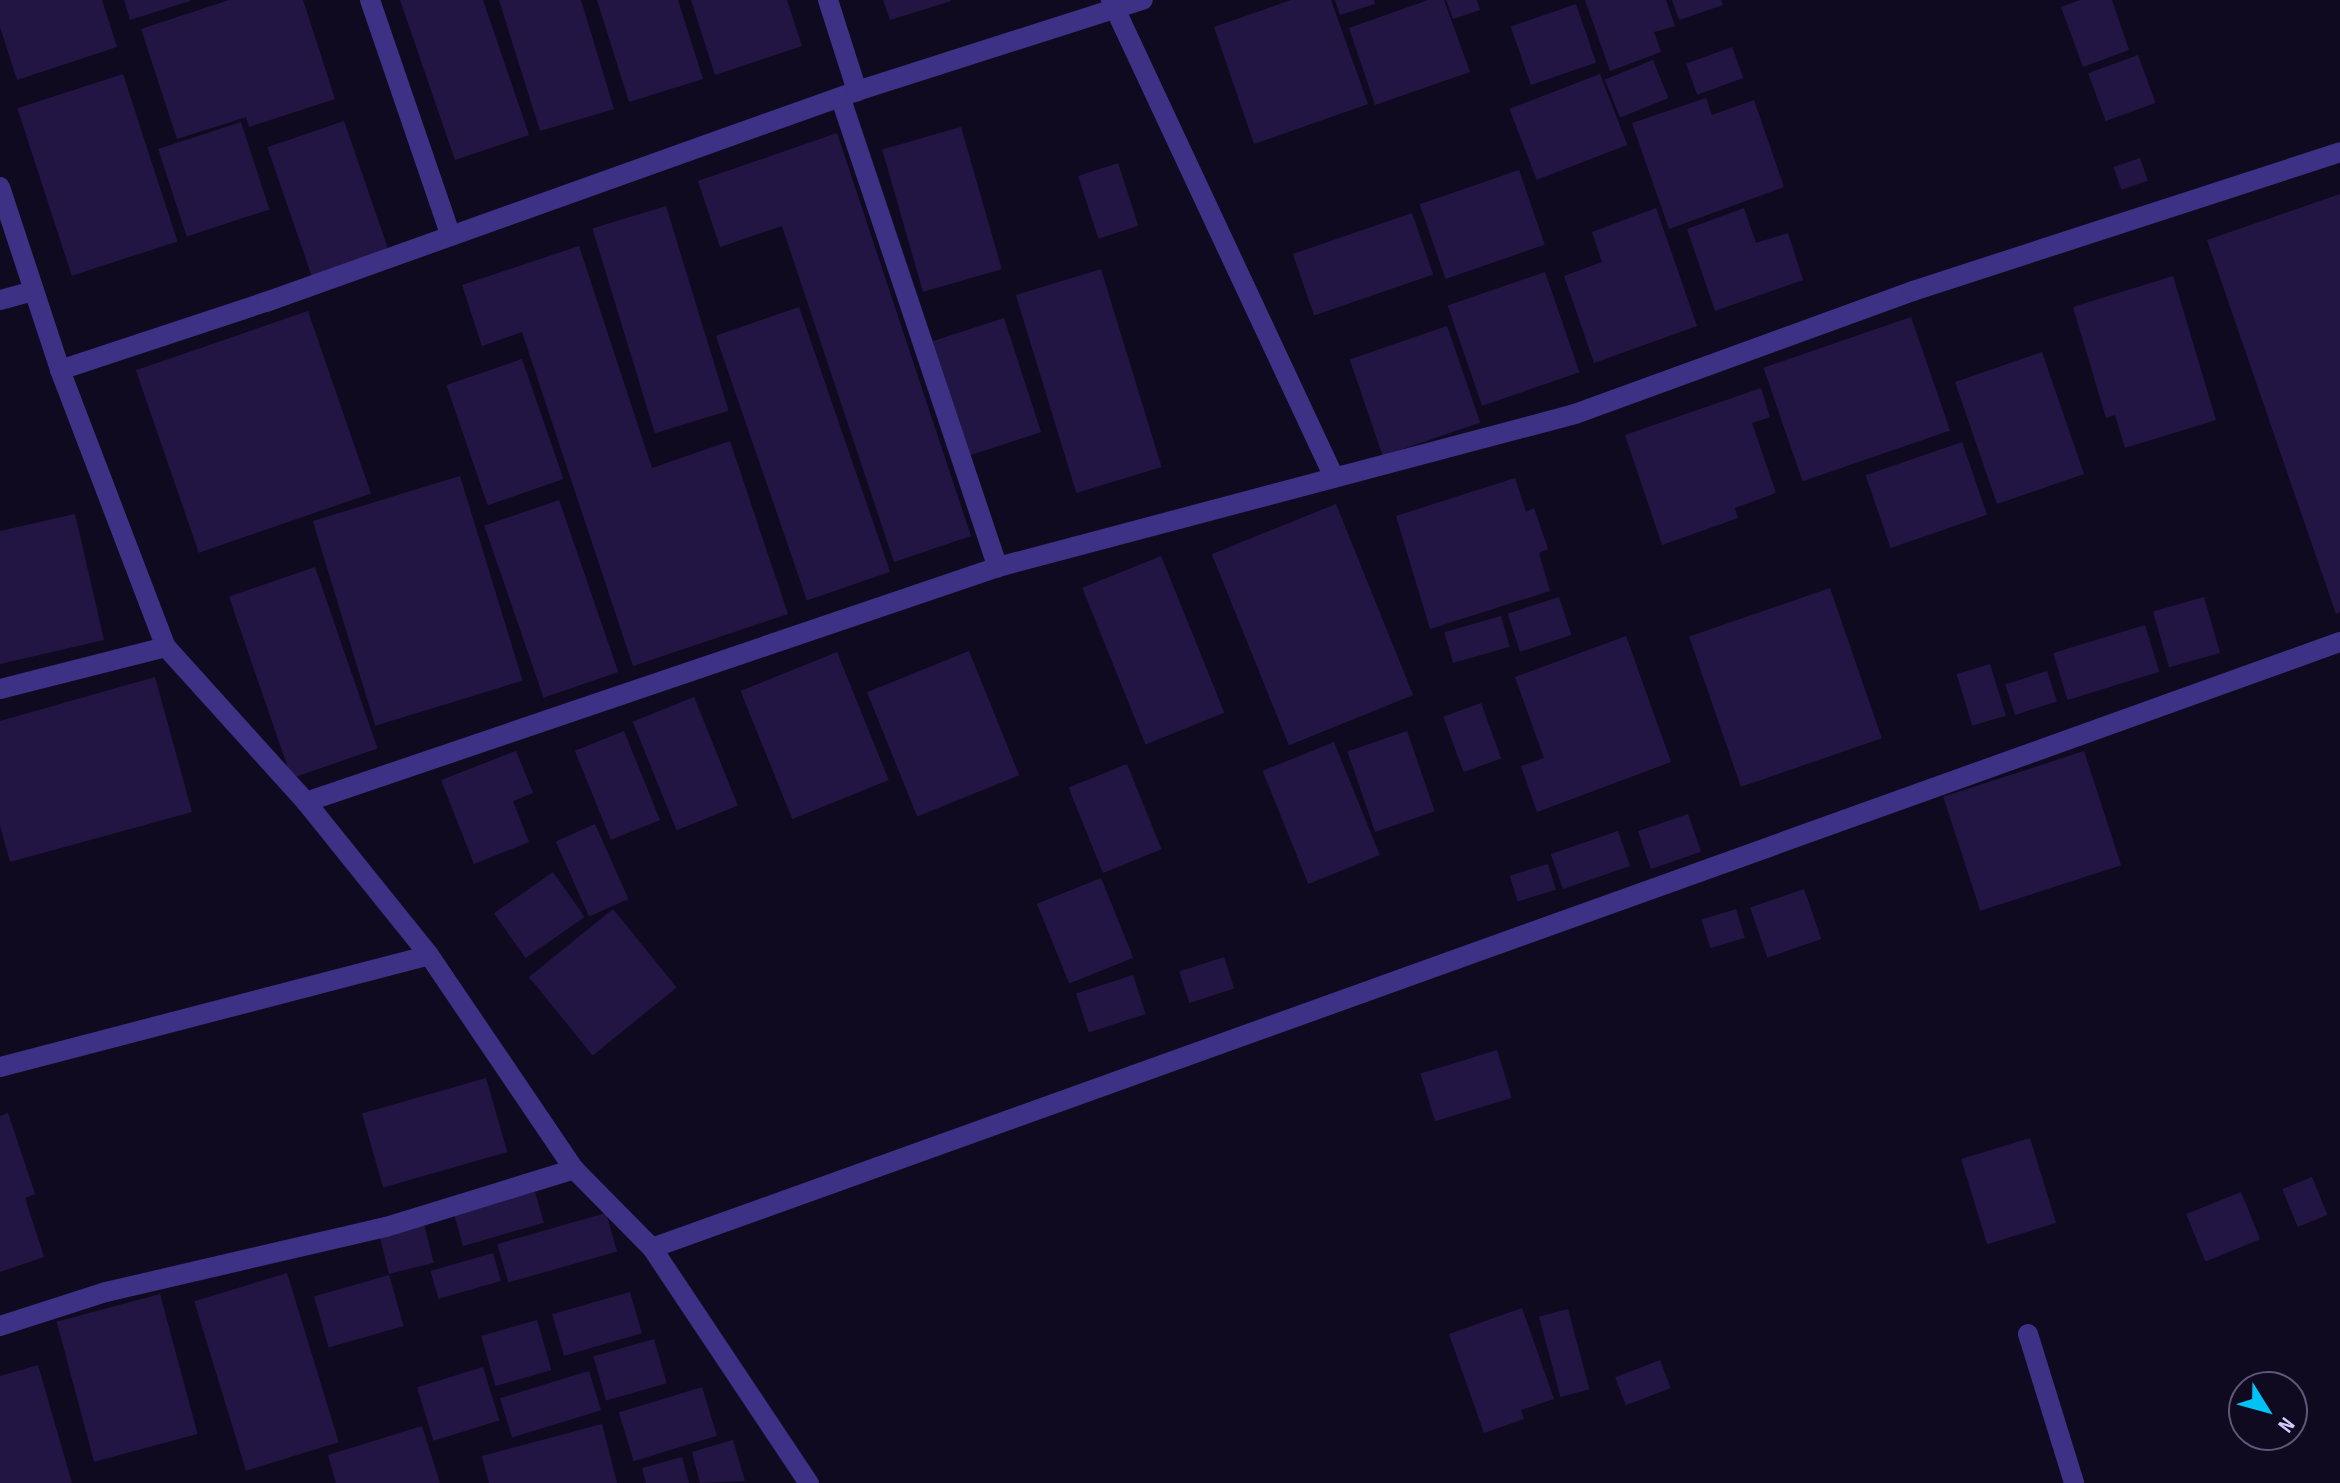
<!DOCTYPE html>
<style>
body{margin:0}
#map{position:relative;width:2340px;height:1483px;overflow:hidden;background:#100a20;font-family:"Sofia Sans Condensed",sans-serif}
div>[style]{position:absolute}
.building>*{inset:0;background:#231543;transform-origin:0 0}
.minor>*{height:20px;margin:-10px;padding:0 10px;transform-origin:10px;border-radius:10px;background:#3c3184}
span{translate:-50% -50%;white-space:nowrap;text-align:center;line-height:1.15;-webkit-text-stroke:6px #100a20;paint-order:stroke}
.north{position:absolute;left:2228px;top:1371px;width:80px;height:80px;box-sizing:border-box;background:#100a20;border:2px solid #5f5679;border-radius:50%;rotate:127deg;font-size:22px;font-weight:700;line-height:32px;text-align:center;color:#d5c9ff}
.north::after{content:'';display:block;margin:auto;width:28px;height:36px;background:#00c3f4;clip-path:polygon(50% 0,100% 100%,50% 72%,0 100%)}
</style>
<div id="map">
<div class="building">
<i style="clip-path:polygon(0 0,102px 0,117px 47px,17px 80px,0 27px)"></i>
<i style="clip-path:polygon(124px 0,190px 0,190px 1px,130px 20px)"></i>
<i style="clip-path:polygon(229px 0,303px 0,335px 99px,249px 127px,246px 117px,177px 139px,141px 29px)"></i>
<i style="clip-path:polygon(400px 0,483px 0,529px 135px,455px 160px)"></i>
<i style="clip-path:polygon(499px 0,581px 0,614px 109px,540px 131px)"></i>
<i style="clip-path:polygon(597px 0,678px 0,703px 79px,629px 102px)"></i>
<i style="clip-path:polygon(691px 0,787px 0,802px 46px,715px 75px)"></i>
<i style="clip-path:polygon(883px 0,951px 0,951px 1px,890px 20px)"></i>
<i style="clip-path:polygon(1291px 0,1331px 0,1368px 104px,1254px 144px,1214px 27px)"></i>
<i style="clip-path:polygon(1335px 0,1374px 0,1375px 4px,1340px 15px)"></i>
<i style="clip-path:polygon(1428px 0,1444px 0,1470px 72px,1375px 105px,1349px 28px)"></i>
<i style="clip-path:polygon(1446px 0,1477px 0,1480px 10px,1453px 19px)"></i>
<i style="clip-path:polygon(1585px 0,1666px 0,1675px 26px,1654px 32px,1661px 52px,1610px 71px)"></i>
<i style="clip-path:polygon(1672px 0,1721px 0,1723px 5px,1679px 20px)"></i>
<i style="clip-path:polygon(2080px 0,2112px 0,2129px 50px,2083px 67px,2061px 7px)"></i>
<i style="left:1576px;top:4px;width:62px;height:69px;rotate:71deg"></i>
<i style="left:1732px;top:47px;width:33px;height:49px;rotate:70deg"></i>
<i style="left:2138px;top:55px;width:51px;height:53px;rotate:70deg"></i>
<i style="left:1653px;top:60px;width:41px;height:52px;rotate:68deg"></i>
<i style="left:123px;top:74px;width:176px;height:111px;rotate:72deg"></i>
<i style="left:1600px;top:74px;width:76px;height:97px;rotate:69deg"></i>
<i style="clip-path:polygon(1706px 98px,1712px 115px,1754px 100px,1784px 187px,1669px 229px,1632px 123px)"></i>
<i style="left:344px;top:121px;width:141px;height:81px;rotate:71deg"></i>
<i style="left:241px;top:122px;width:92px;height:87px;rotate:72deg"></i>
<i style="left:961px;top:127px;width:148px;height:82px;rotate:74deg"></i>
<i style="clip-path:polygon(837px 133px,971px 536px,894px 562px,782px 226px,720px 247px,698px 181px)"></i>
<i style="left:2140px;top:158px;width:24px;height:28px;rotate:71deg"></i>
<i style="left:1118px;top:163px;width:66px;height:42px;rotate:72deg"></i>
<i style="left:1519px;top:170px;width:79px;height:105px;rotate:71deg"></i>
<i style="clip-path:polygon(2340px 194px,2340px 612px,2336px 614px,2207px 240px)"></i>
<i style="left:666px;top:206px;width:214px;height:77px;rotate:73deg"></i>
<i style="clip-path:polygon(1656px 208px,1697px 326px,1594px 363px,1564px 276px,1602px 262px,1592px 232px)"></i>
<i style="clip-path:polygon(1744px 208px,1756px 243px,1788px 233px,1803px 280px,1715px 311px,1687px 229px)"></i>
<i style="left:1412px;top:213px;width:65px;height:126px;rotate:71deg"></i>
<i style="clip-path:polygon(579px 246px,652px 468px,730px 441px,788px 614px,633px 666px,522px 332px,482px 346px,462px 285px)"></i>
<i style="left:1101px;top:269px;width:207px;height:89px;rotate:73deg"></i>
<i style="left:1545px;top:272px;width:106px;height:103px;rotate:71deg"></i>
<i style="clip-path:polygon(2173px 276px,2216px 420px,2125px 448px,2115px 415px,2106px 418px,2073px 307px)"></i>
<i style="left:799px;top:307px;width:280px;height:88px;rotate:71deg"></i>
<i style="left:308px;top:311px;width:193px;height:182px;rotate:71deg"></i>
<i style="left:1911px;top:317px;width:120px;height:156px;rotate:71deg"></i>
<i style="left:1004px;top:318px;width:120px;height:76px;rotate:72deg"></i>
<i style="left:1447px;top:326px;width:102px;height:103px;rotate:71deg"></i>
<i style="left:2042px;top:352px;width:129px;height:92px;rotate:71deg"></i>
<i style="left:522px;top:359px;width:127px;height:80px;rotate:71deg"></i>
<i style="clip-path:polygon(1761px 388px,1770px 417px,1752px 423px,1776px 493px,1735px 508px,1738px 518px,1662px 545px,1625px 435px)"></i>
<i style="left:1962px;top:442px;width:77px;height:102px;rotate:71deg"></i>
<i style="left:460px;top:476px;width:214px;height:154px;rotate:73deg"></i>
<i style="clip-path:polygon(1515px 478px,1526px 512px,1534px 508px,1548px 549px,1539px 553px,1550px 591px,1430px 629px,1396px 516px)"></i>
<i style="left:559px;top:500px;width:182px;height:79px;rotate:71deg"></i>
<i style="left:1336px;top:504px;width:206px;height:134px;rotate:68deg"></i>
<i style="clip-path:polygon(75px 514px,104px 640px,0 664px,0 531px)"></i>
<i style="left:1161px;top:556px;width:169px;height:85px;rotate:68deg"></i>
<i style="left:315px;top:567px;width:192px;height:91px;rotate:71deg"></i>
<i style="left:1830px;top:588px;width:159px;height:149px;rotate:71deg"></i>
<i style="left:1559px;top:597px;width:40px;height:54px;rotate:72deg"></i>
<i style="left:2204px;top:597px;width:58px;height:53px;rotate:74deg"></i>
<i style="left:1501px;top:616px;width:32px;height:59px;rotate:74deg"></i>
<i style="left:2145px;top:625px;width:49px;height:96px;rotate:73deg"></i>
<i style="clip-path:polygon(1626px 636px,1671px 762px,1537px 812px,1521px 766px,1544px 758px,1515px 677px)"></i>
<i style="left:969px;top:651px;width:134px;height:110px;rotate:68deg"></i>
<i style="left:837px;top:652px;width:138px;height:104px;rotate:68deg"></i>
<i style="left:1990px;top:664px;width:54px;height:35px;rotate:73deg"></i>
<i style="left:2047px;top:671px;width:32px;height:44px;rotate:72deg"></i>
<i style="clip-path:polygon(155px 677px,192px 812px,10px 862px,0 825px,0 721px)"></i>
<i style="left:694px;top:697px;width:117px;height:66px;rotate:68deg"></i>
<i style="left:1481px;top:703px;width:59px;height:40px;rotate:70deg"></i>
<i style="left:624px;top:731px;width:96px;height:53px;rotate:68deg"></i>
<i style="left:1407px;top:731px;width:85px;height:63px;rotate:71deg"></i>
<i style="left:1334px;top:742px;width:122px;height:77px;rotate:68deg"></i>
<i style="clip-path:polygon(516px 751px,533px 793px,513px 801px,529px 842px,474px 864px,441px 780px)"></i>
<i style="left:2084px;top:751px;width:120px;height:148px;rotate:72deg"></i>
<i style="left:1127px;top:764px;width:92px;height:63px;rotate:68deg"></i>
<i style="left:1688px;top:814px;width:40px;height:53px;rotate:71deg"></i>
<i style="left:595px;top:824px;width:82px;height:43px;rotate:66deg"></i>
<i style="left:1618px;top:831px;width:37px;height:71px;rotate:71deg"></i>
<i style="left:1548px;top:864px;width:27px;height:40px;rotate:73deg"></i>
<i style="left:553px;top:872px;width:55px;height:72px;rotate:55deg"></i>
<i style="left:1101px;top:878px;width:86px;height:69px;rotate:68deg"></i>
<i style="left:1804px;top:889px;width:53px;height:57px;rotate:71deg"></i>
<i style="left:613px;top:909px;width:101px;height:108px;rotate:51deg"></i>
<i style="left:1736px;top:909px;width:30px;height:36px;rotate:73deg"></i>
<i style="left:1224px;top:957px;width:33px;height:47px;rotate:72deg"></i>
<i style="left:1133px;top:975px;width:41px;height:60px;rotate:72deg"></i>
<i style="left:1497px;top:1050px;width:50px;height:80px;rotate:73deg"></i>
<i style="left:486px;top:1078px;width:77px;height:129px;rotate:74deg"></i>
<i style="clip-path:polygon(8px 1113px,35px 1194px,25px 1198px,44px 1257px,0 1272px,0 1116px)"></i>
<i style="left:2030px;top:1138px;width:89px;height:72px;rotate:73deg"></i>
<i style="left:2312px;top:1177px;width:41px;height:32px;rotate:68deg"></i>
<i style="left:535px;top:1192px;width:32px;height:84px;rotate:74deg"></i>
<i style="left:2241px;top:1192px;width:51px;height:59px;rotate:68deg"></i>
<i style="left:606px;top:1213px;width:40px;height:113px;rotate:74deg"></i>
<i style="left:424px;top:1224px;width:40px;height:46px;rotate:76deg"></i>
<i style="left:493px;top:1253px;width:29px;height:65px;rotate:74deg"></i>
<i style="left:287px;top:1273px;width:177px;height:97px;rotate:73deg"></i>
<i style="left:389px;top:1275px;width:53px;height:78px;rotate:74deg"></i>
<i style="left:630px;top:1292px;width:43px;height:81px;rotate:74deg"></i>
<i style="left:160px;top:1294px;width:145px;height:107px;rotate:75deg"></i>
<i style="clip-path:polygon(1522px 1308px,1554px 1399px,1521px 1410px,1524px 1419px,1484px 1433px,1449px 1334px)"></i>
<i style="left:1568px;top:1309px;width:83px;height:30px;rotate:75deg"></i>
<i style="left:537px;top:1320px;width:52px;height:58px;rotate:74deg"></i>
<i style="left:654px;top:1339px;width:46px;height:63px;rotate:74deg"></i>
<i style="left:1660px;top:1360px;width:30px;height:48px;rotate:69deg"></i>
<i style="clip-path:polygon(38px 1365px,72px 1483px,0 1483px,0 1376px)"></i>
<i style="left:483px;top:1367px;width:56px;height:69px;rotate:73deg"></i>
<i style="left:589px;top:1371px;width:41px;height:93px;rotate:73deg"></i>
<i style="left:702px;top:1387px;width:51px;height:87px;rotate:73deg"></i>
<i style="clip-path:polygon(602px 1424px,617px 1483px,489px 1483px,482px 1456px)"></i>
<i style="clip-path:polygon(422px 1426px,440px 1483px,336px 1483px,328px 1455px)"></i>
<i style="clip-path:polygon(733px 1440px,745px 1481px,700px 1483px,692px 1452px)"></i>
<i style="clip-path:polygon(682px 1457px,689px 1483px,646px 1483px,642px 1468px)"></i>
</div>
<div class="minor">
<i style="left:370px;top:0;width:246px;rotate:71.1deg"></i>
<i style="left:828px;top:0;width:96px;rotate:72.3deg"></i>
<i style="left:1111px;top:0;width:524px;rotate:64.95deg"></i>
<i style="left:841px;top:99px;width:494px;rotate:71.5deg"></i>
<i style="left:0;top:187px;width:193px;rotate:71.8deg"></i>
<i style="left:60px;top:370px;width:297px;rotate:69.1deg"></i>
<i style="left:166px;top:647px;width:209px;rotate:47.9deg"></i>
<i style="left:306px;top:802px;width:196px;rotate:51.2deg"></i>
<i style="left:429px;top:955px;width:258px;rotate:55.9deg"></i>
<i style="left:574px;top:1169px;width:111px;rotate:45.4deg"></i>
<i style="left:652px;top:1248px;width:283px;rotate:56.3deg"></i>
<i style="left:0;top:300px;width:35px;rotate:-15deg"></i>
<i style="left:60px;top:370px;width:217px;rotate:-18.3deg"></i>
<i style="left:266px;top:302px;width:628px;rotate:-19.65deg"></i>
<i style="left:857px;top:91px;width:300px;rotate:-17.7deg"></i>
<i style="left:0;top:689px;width:171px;rotate:-14.2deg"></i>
<i style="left:306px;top:802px;width:731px;rotate:-18.76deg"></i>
<i style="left:998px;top:567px;width:597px;rotate:-14.85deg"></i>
<i style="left:1575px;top:414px;width:360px;rotate:-20deg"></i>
<i style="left:1913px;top:291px;width:449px;rotate:-18deg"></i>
<i style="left:0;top:1067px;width:443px;rotate:-14.6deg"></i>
<i style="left:652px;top:1248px;width:1793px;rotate:-19.75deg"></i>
<i style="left:0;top:1326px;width:111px;rotate:-17.8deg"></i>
<i style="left:106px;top:1292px;width:287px;rotate:-13.1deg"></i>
<i style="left:386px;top:1227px;width:197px;rotate:-17.1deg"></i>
<i style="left:2028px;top:1334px;width:156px;rotate:72.8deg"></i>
</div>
<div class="north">N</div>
</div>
